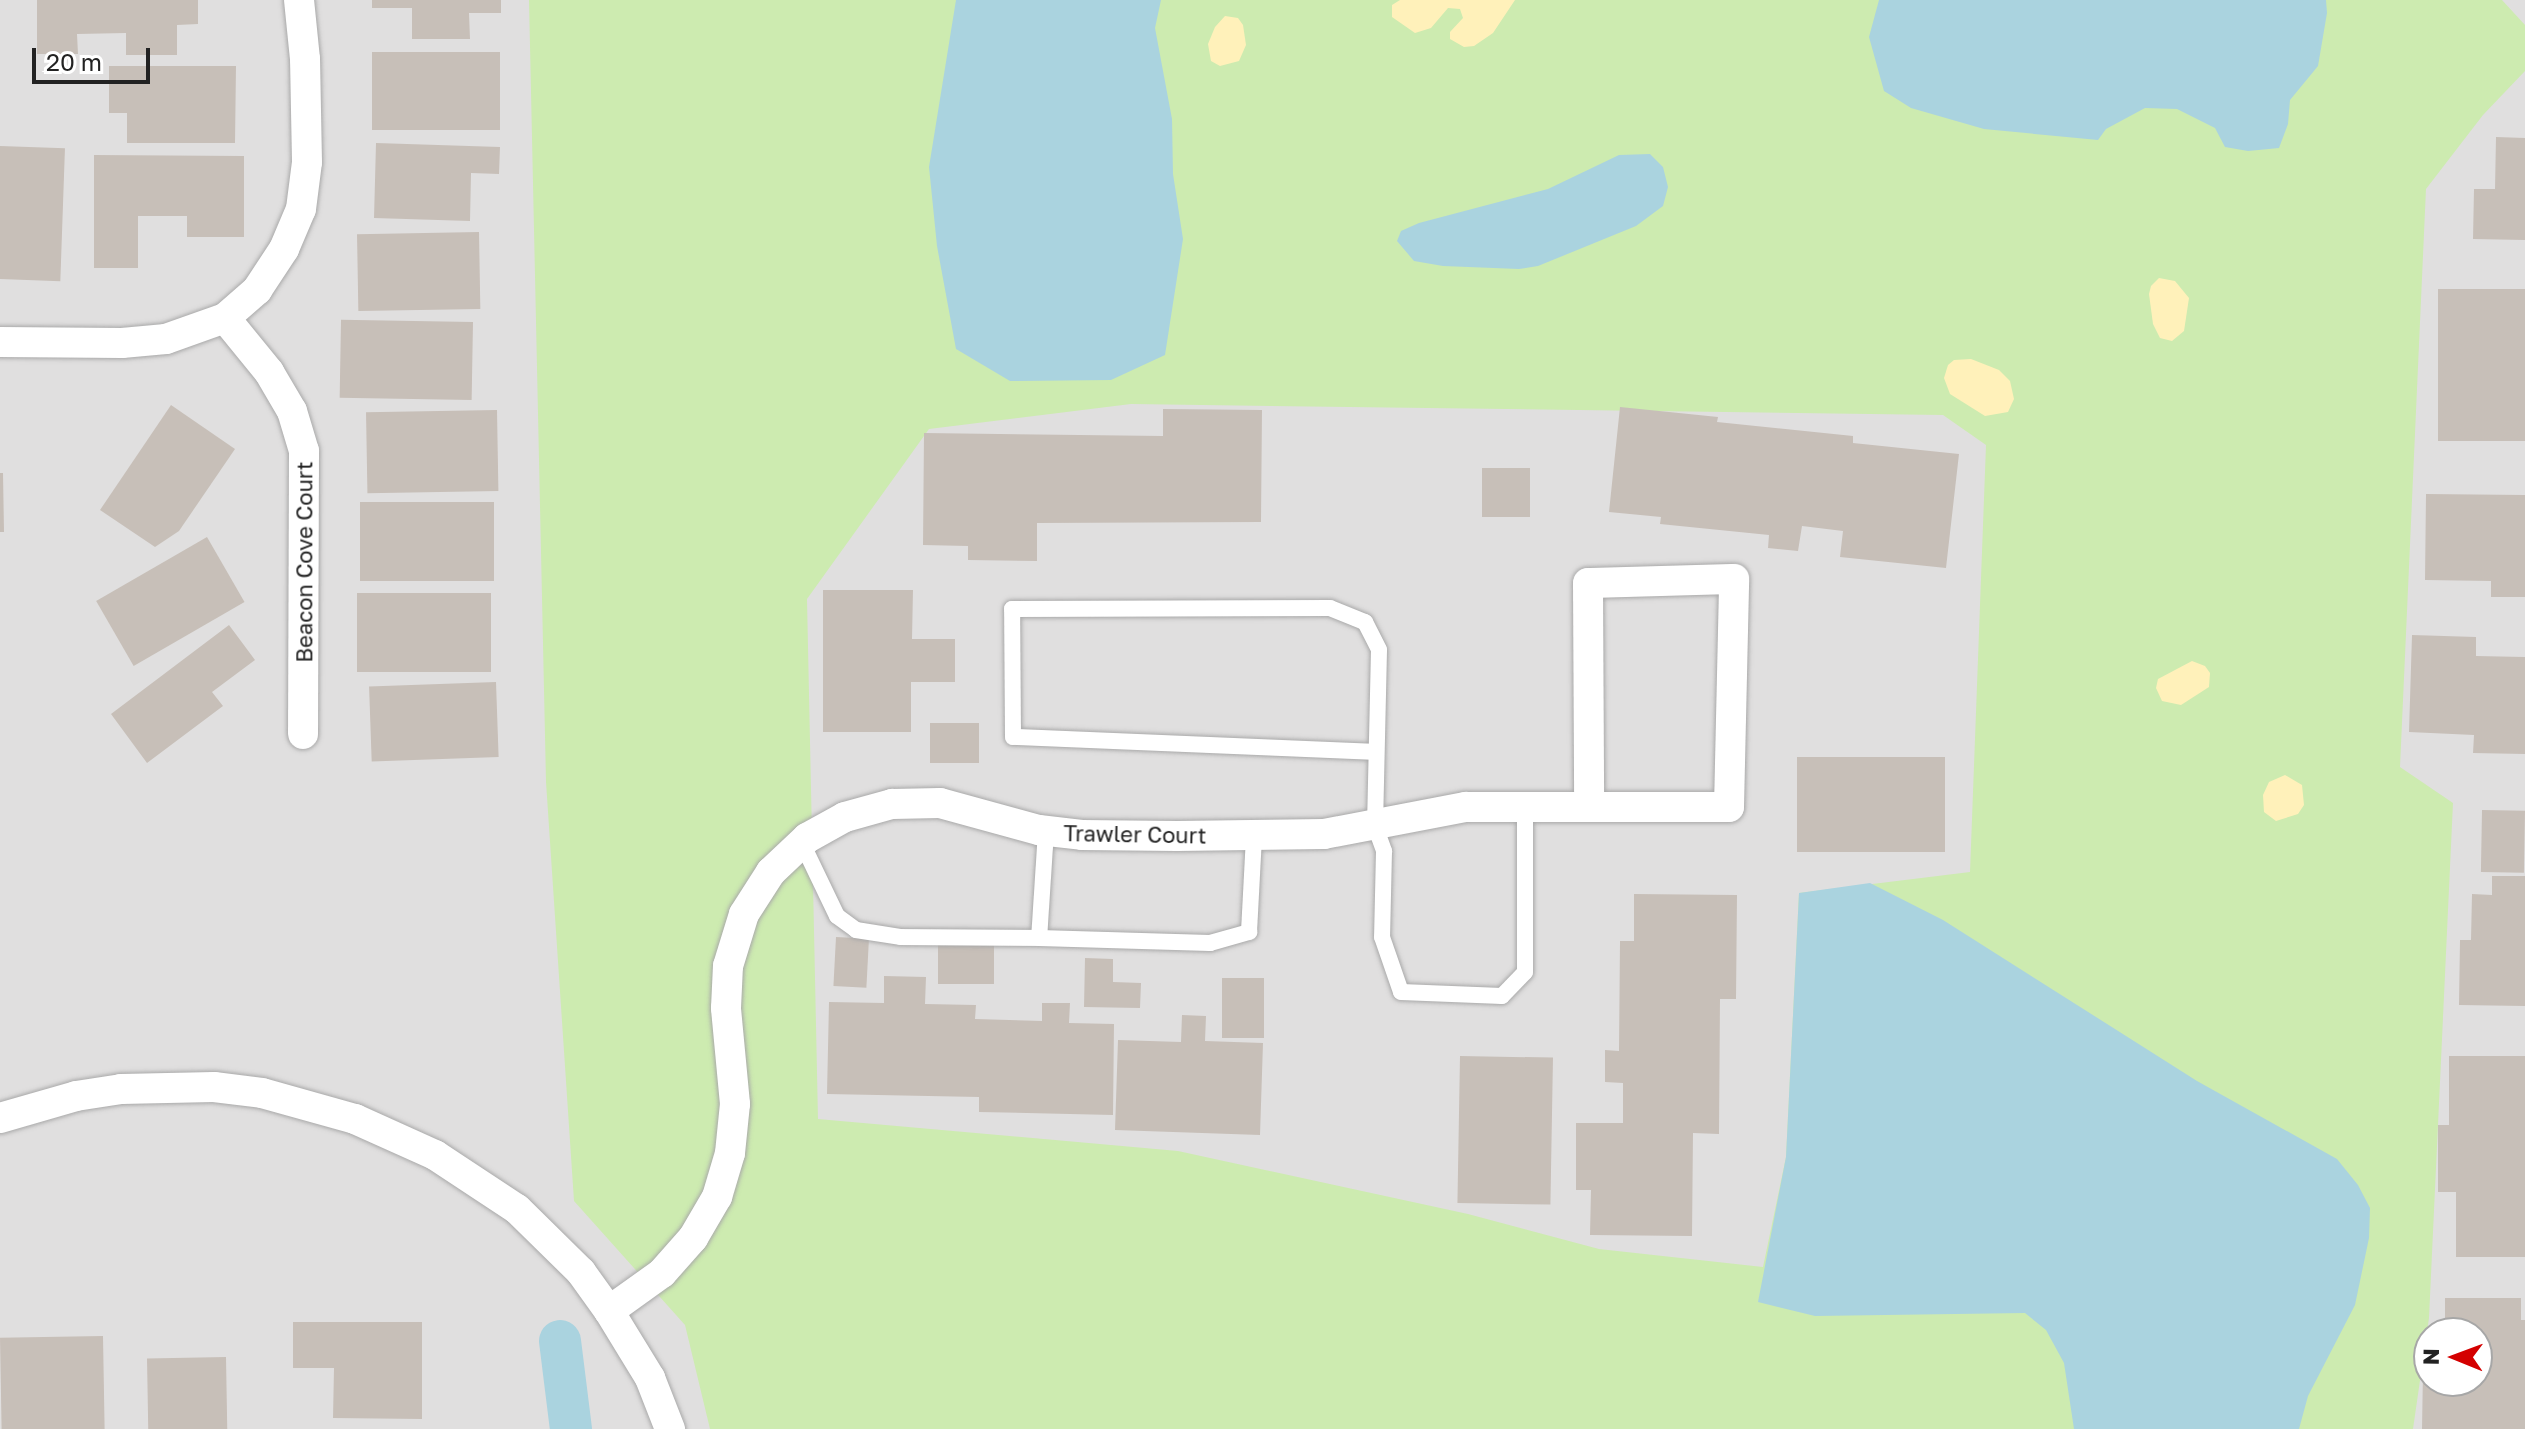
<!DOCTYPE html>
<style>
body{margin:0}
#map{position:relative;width:2525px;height:1429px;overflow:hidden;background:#f2efe9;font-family:"Golos Text",sans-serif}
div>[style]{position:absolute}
.residential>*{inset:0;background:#e0dfdf}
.grass>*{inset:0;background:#cdebb0}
.sand>*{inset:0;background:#fff1ba}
.water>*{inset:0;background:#aad3df}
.canal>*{height:42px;margin:-21px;padding:0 21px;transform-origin:21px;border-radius:21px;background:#aad3df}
.building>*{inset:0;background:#c7bfb8;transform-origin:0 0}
.roads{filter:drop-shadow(0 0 2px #a9a9a9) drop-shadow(0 0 2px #a9a9a9)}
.service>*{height:16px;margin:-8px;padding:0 8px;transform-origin:8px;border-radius:8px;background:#fff}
.minor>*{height:30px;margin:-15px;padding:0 15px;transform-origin:15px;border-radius:15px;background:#fff}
span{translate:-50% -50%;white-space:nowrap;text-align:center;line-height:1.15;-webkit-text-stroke:6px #fff;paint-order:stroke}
.street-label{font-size:22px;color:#222}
.north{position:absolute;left:2413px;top:1317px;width:80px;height:80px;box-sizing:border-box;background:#fff;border:2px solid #a7a7a7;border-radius:50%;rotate:271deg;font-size:22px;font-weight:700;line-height:32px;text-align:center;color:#222}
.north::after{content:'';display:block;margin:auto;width:28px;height:36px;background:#d40000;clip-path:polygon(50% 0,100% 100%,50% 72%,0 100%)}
.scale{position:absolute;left:32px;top:48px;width:118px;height:36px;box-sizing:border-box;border:4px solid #222;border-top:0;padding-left:10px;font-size:24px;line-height:28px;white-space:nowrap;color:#222;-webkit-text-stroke:6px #fff;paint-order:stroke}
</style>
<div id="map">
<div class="residential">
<i style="clip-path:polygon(evenodd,0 0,2525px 0,2525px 1429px,0 1429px,0 0,2429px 1333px,2477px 1333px,2477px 1381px,2429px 1381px,2429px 1333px)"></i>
</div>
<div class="grass">
<i style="clip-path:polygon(evenodd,529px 0,2502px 0,2525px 25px,2525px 71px,2483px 115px,2426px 189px,2400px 767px,2453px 803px,2429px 1318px,2413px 1429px,710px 1429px,685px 1325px,574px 1201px,546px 782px,529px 0,1131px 404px,1943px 415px,1986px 445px,1970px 872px,1799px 893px,1786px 1157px,1763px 1267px,1599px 1249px,1468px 1214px,1178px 1151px,818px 1119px,807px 599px,929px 429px,1131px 404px)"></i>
</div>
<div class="sand">
<i style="clip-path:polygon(1400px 0,1515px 0,1493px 33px,1474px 46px,1464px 47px,1450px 39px,1450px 32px,1463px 18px,1460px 9px,1448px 8px,1431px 28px,1415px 33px,1392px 17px,1392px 5px)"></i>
<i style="clip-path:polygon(1225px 16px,1238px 18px,1243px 25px,1246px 45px,1239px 61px,1220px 66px,1211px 61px,1208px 44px,1215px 27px)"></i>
<i style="clip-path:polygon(2159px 278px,2175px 281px,2189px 298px,2184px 331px,2172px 341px,2160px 338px,2153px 324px,2149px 294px,2151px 286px)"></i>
<i style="clip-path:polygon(1971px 359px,1999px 370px,2010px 381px,2014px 399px,2008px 412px,1985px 416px,1950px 394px,1944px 378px,1948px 365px,1954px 360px)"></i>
<i style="clip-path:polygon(2192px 661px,2205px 666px,2210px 673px,2209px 687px,2181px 705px,2162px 701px,2156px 688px,2158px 679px)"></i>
<i style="clip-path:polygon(2285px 775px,2302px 785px,2304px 805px,2298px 814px,2276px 821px,2264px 812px,2263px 795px,2269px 782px)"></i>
</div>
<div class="water">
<i style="clip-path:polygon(956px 0,1161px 0,1155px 28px,1172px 119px,1173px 174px,1183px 239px,1165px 355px,1111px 380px,1010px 381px,956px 349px,937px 246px,929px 167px)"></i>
<i style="clip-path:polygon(1879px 0,2326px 0,2327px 13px,2318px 66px,2290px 100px,2288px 124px,2279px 148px,2248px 151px,2225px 147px,2215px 128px,2177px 109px,2145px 108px,2106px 129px,2098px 140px,1984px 129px,1911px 108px,1884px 91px,1869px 37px)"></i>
<i style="clip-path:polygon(1650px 154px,1663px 167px,1668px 187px,1663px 206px,1636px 226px,1538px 266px,1519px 269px,1443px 266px,1414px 261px,1397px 241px,1401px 231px,1419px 223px,1548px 189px,1619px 155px)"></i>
<i style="clip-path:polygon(1870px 883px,1943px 920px,2197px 1081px,2337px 1159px,2358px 1185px,2370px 1208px,2369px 1238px,2355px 1305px,2308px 1396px,2299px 1429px,2074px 1429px,2064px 1363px,2046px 1330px,2025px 1313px,1815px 1316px,1758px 1302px,1786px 1157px,1799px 893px)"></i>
</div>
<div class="canal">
<i style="left:560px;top:1341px;width:89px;rotate:82.9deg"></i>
</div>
<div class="building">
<i style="clip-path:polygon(37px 0,198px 0,198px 24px,177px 25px,177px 55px,126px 55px,126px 33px,77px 34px,78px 54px,37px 54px)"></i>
<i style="clip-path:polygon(372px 0,501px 0,501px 13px,469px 13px,470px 39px,412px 39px,412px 8px,372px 8px)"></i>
<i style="left:372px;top:52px;width:128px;height:78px"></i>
<i style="clip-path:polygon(109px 66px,236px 66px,235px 143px,127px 143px,127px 113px,109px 113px)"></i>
<i style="clip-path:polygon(2496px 137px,2525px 138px,2525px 240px,2473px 239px,2474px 189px,2495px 189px)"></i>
<i style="clip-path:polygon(376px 143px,500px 147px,499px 174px,471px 173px,470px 221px,374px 218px)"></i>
<i style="left:0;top:146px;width:65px;height:133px;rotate:2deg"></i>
<i style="clip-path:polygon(94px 155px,244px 156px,244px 237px,187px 237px,187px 216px,138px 216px,138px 268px,94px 268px)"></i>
<i style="left:479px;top:232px;width:77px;height:122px;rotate:89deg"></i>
<i style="left:2525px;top:289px;width:152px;height:87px;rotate:90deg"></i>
<i style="left:473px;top:322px;width:78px;height:132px;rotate:91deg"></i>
<i style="clip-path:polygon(171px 405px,235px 449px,179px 531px,155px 547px,100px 510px)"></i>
<i style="clip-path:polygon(1620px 407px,1718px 417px,1717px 422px,1853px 436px,1853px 443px,1959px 454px,1946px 568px,1840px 557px,1843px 531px,1802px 526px,1798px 551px,1768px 548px,1769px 535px,1660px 524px,1661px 517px,1609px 512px)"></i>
<i style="clip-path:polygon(1163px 409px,1262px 410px,1261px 522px,1037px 523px,1037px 561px,968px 560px,968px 546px,923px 545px,924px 433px,1163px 436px)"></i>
<i style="left:497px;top:410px;width:81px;height:131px;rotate:89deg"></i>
<i style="left:1482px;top:468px;width:48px;height:49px"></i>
<i style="clip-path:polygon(0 473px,3px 473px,4px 532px,0 532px)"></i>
<i style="clip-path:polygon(2426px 494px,2525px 495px,2525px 597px,2491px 597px,2491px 581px,2425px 580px)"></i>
<i style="left:360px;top:502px;width:134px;height:79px"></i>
<i style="left:207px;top:537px;width:75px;height:128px;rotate:60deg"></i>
<i style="clip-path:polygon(823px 590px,913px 590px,912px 639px,955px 639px,955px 682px,911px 682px,911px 732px,823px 732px)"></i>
<i style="left:357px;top:593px;width:134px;height:79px"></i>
<i style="clip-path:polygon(229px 625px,255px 660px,212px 692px,223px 706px,147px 763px,111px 714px)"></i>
<i style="clip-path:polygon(2412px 635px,2476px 637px,2476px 656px,2525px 657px,2525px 754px,2473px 753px,2474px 735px,2409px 732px)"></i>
<i style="left:496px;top:682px;width:75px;height:127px;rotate:88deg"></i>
<i style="left:930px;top:723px;width:49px;height:40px"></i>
<i style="left:1945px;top:757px;width:95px;height:148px;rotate:90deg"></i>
<i style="left:2482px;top:810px;width:43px;height:62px;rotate:1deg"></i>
<i style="clip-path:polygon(2492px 876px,2525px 876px,2525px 1006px,2459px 1005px,2460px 940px,2471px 940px,2472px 894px,2492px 895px)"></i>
<i style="clip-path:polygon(1634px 894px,1737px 895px,1736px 999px,1720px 999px,1719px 1134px,1693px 1133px,1692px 1236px,1590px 1235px,1591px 1190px,1576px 1190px,1576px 1123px,1623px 1123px,1623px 1083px,1605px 1082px,1605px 1050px,1619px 1051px,1620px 941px,1634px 941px)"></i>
<i style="left:836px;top:937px;width:33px;height:49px;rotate:3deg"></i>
<i style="left:994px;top:938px;width:46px;height:56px;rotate:90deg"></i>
<i style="clip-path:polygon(1085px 958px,1113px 959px,1113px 982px,1141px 983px,1140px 1008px,1084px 1007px)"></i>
<i style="clip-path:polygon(884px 976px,926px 977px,925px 1004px,976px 1005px,975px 1019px,1042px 1021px,1042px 1003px,1070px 1003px,1069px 1023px,1114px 1024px,1113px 1115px,979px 1112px,979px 1097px,827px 1094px,829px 1002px,884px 1003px)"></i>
<i style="left:1222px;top:978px;width:42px;height:60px"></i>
<i style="clip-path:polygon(1182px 1015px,1206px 1016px,1205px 1041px,1263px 1043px,1260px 1135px,1115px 1130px,1118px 1040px,1181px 1042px)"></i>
<i style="left:1460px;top:1056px;width:93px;height:147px;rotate:1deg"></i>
<i style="clip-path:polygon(2449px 1056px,2525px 1056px,2525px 1257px,2456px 1257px,2456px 1192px,2438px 1192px,2438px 1125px,2449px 1125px)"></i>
<i style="clip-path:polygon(2445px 1298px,2521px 1298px,2521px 1320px,2525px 1320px,2525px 1429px,2422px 1429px,2423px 1371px,2429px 1371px,2429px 1381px,2477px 1381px,2477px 1333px,2445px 1333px)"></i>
<i style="clip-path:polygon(293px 1322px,422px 1322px,422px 1419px,333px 1418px,334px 1368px,293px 1368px)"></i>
<i style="left:103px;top:1336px;width:93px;height:103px;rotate:89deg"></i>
<i style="left:226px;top:1357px;width:72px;height:79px;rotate:89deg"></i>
</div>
<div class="roads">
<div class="service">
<i style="left:1376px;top:752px;width:363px;rotate:-177.6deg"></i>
<i style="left:1013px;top:737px;width:128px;rotate:-90.4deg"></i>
<i style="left:1012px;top:609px;width:318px;rotate:-0.2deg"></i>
<i style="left:1330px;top:608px;width:38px;rotate:22deg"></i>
<i style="left:1365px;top:622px;width:31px;rotate:63deg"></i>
<i style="left:1379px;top:650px;width:176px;rotate:91.3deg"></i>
<i style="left:1375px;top:826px;width:27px;rotate:70deg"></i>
<i style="left:1384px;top:851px;width:86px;rotate:91.3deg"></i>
<i style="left:1382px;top:937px;width:58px;rotate:70.9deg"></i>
<i style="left:1401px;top:992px;width:101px;rotate:2.3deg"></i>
<i style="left:1502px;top:996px;width:33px;rotate:-46deg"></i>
<i style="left:1525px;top:972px;width:165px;rotate:-90deg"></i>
<i style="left:1046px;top:831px;width:107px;rotate:93.7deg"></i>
<i style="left:1039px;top:938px;width:171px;rotate:1.7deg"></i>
<i style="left:1210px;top:943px;width:41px;rotate:-15.8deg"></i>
<i style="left:1249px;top:932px;width:97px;rotate:-87deg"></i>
<i style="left:802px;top:843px;width:81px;rotate:64.4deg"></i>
<i style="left:837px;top:916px;width:24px;rotate:36deg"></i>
<i style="left:856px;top:930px;width:46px;rotate:8.8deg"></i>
<i style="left:901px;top:937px;width:138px;rotate:0.4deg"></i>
</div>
<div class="minor">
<i style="left:225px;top:318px;width:70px;rotate:50.8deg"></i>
<i style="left:269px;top:372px;width:45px;rotate:59.5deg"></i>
<i style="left:292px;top:411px;width:42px;rotate:73.3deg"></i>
<i style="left:304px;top:451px;width:283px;rotate:90.2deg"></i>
<i style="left:0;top:342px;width:122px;rotate:0.5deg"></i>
<i style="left:122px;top:343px;width:44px;rotate:-5.2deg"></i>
<i style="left:166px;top:339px;width:63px;rotate:-19.6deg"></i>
<i style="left:225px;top:318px;width:43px;rotate:-41.2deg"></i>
<i style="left:257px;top:290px;width:49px;rotate:-56.6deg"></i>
<i style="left:284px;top:249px;width:43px;rotate:-67deg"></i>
<i style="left:301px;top:209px;width:47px;rotate:-82.7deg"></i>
<i style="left:307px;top:162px;width:103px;rotate:-91.1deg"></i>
<i style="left:305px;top:59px;width:59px;rotate:-95.8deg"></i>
<i style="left:0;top:1118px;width:79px;rotate:-16.1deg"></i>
<i style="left:76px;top:1096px;width:46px;rotate:-8.8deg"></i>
<i style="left:121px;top:1089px;width:93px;rotate:-1.2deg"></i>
<i style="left:214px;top:1087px;width:48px;rotate:7.1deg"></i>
<i style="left:262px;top:1093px;width:97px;rotate:15.6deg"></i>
<i style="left:355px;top:1119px;width:88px;rotate:24.2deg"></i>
<i style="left:435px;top:1155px;width:98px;rotate:33.4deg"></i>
<i style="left:517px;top:1209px;width:90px;rotate:44.5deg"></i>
<i style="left:581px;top:1272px;width:48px;rotate:54.3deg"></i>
<i style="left:609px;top:1311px;width:79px;rotate:58.5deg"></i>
<i style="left:650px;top:1378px;width:55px;rotate:68.6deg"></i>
<i style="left:609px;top:1311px;width:65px;rotate:-35.6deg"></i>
<i style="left:662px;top:1273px;width:47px;rotate:-48.5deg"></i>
<i style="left:693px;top:1238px;width:48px;rotate:-59.7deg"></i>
<i style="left:717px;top:1197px;width:46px;rotate:-73.5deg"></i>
<i style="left:730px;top:1153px;width:49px;rotate:-84.2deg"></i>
<i style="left:735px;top:1104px;width:96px;rotate:-95.4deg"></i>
<i style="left:726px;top:1008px;width:42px;rotate:-87.3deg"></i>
<i style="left:728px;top:966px;width:54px;rotate:-72.9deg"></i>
<i style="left:744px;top:914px;width:50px;rotate:-57.3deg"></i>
<i style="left:771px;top:872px;width:50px;rotate:-43.4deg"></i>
<i style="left:807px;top:838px;width:43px;rotate:-28.9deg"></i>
<i style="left:845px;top:817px;width:49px;rotate:-15.5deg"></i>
<i style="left:892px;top:804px;width:48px;rotate:-1.2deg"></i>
<i style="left:940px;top:803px;width:103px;rotate:15.3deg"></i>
<i style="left:1039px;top:830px;width:43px;rotate:6.6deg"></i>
<i style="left:1082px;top:835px;width:95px;rotate:0.6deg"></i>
<i style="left:1177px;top:836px;width:147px;rotate:-0.8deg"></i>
<i style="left:1324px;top:834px;width:145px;rotate:-10.8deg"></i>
<i style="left:1466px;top:807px;width:263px"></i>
<i style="left:1729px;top:807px;width:228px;rotate:-88.7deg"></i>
<i style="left:1734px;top:579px;width:146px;rotate:178.4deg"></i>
<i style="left:1588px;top:583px;width:223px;rotate:89.7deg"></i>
</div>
</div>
<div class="street-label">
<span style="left:304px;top:562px;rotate:-90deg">Beacon Cove Court</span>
<span style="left:1135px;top:834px;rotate:1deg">Trawler Court</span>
</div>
<div class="north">N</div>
<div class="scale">20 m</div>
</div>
